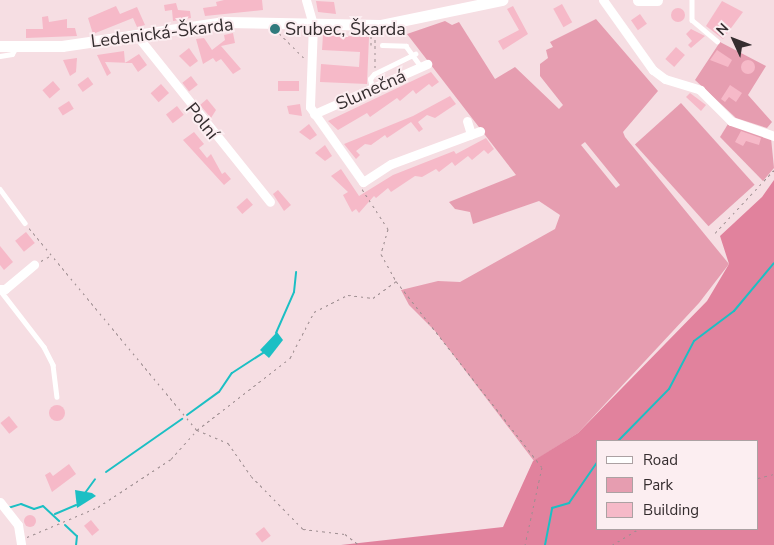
<!DOCTYPE html>
<meta charset="utf-8">
<style>
body{margin:0}
#map{position:relative;width:774px;height:545px;overflow:hidden;background:#f6dee3;font-family:"Nunito Sans",sans-serif}
div>[style]{position:absolute}
.green>*{inset:0;background:#e69db0;transform-origin:0 0}
.forest>*{inset:0;background:#e1829d}
.water>*{inset:0;background:#1cbfc4}
.stream>*{height:2px;margin:-1px;padding:0 1px;transform-origin:1px;border-radius:1px;background:#1cbfc4}
.building>*{inset:0;background:#f6b9c8;transform-origin:0 0}
.round{border-radius:50%}
.path>*{height:1px;margin-top:-0.5px;transform-origin:0;background:repeating-linear-gradient(90deg,#9e8e91 0 2.5px,transparent 0 6.5px)}
.lane>*{height:4.5px;margin:-2.25px;padding:0 2.25px;transform-origin:2.25px;border-radius:2.25px;background:#fff}
.street>*{height:9px;margin:-4.5px;padding:0 4.5px;transform-origin:4.5px;border-radius:4.5px;background:#fff}
.secondary>*{height:11px;margin:-5.5px;padding:0 5.5px;transform-origin:5.5px;border-radius:5.5px;background:#fff}
.dots>*{width:14px;height:14px;translate:-50% -50%;box-sizing:border-box;border:2px solid #fceef1;border-radius:50%}
span{translate:-50% -50%;white-space:nowrap;text-align:center;line-height:1.15;-webkit-text-stroke:4px #fceef1;paint-order:stroke}
.poi-label{font-size:18px;color:#352d2f}
.left{translate:0 -50%;text-align:left}
.street-label{font-size:18px;color:#352d2f}
.legend{position:absolute;left:596px;top:440px;width:162px;height:90px;box-sizing:border-box;background:#fceef1;border:1px solid #aca1a3;margin:0;padding:6px 9px;list-style:none;font-size:15px;color:#352d2f}
.legend li{display:flex;align-items:center;gap:10px;height:25px}
.legend b{width:25px;border:1px solid #aca1a3}
.north{position:absolute;left:709px;top:15px;width:50px;height:50px;-webkit-text-stroke:4px #fceef1;paint-order:stroke;rotate:313deg;font-size:14px;font-weight:700;line-height:20px;text-align:center;color:#352d2f}
.north::after{content:'';display:block;margin:auto;width:18px;height:22px;background:#352d2f;clip-path:polygon(50% 0,100% 100%,50% 72%,0 100%)}
</style>
<div id="map">
<div class="green">
<i style="clip-path:polygon(evenodd,596px 19px,658px 91px,623px 132px,625px 137px,729px 264px,699px 303px,578px 433px,534px 461px,435px 331px,409px 305px,401px 290px,438px 281px,460px 282px,555px 229px,560px 215px,539px 201px,473px 224px,470px 212px,455px 209px,449px 202px,516px 175px,407px 34px,445px 21px,452px 25px,459px 22px,495px 79px,515px 67px,559px 109px,563px 105px,540px 76px,540px 64px,548px 58px,546px 50px,553px 47px,550px 42px,596px 19px,585px 142px,620px 185px,616px 188px,581px 145px,585px 142px)"></i>
<i style="clip-path:polygon(720px 42px,766px 66px,748px 95px,772px 122px,767px 128px,736px 118px,695px 80px)"></i>
<i style="left:681px;top:103px;width:110px;height:62px;rotate:48deg"></i>
<i style="clip-path:polygon(728px 124px,771px 138px,774px 168px,763px 181px,720px 137px)"></i>
</div>
<div class="forest">
<i style="clip-path:polygon(evenodd,774px 180px,774px 545px,341px 545px,503px 527px,533px 461px,578px 433px,707px 301px,729px 264px,720px 236px,762px 197px,774px 180px,758px 441px,758px 529px,598px 529px,598px 441px,758px 441px)"></i>
</div>
<div class="water">
<i style="clip-path:polygon(277px 332px,283px 340px,269px 358px,260px 350px)"></i>
<i style="clip-path:polygon(75px 490px,92px 493px,96px 496px,77px 508px)"></i>
</div>
<div class="stream">
<i style="left:276px;top:333px;width:45px;rotate:-66.3deg"></i>
<i style="left:294px;top:292px;width:20px;rotate:-84deg"></i>
<i style="left:187px;top:415px;width:39px;rotate:-36deg"></i>
<i style="left:219px;top:392px;width:23px;rotate:-56deg"></i>
<i style="left:232px;top:373px;width:38px;rotate:-33deg"></i>
<i style="left:618px;top:441px;width:73px;rotate:-45.6deg"></i>
<i style="left:669px;top:389px;width:54px;rotate:-62.5deg"></i>
<i style="left:694px;top:341px;width:50px;rotate:-36.9deg"></i>
<i style="left:734px;top:311px;width:62px;rotate:-50.2deg"></i>
<i style="left:106px;top:472px;width:93px;rotate:-34.9deg"></i>
<i style="left:85px;top:493px;width:17px;rotate:-54deg"></i>
<i style="left:8px;top:508px;width:14px;rotate:-17deg"></i>
<i style="left:21px;top:504px;width:14px;rotate:21deg"></i>
<i style="left:34px;top:509px;width:9px;rotate:-18deg"></i>
<i style="left:43px;top:506px;width:22px;rotate:43deg"></i>
<i style="left:55px;top:514px;width:23px;rotate:-23deg"></i>
<i style="left:65px;top:525px;width:16px;rotate:43deg"></i>
<i style="left:77px;top:536px;width:9px;rotate:96deg"></i>
<i style="left:545px;top:545px;width:38px;rotate:-79deg"></i>
<i style="left:552px;top:508px;width:18px;rotate:-16deg"></i>
<i style="left:569px;top:503px;width:51px;rotate:-55.4deg"></i>
</div>
<div class="building">
<i style="clip-path:polygon(224px 0,262px 0,263px 10px,205px 16px,203px 8px,217px 6px,216px 2px)"></i>
<i style="clip-path:polygon(316px 1px,334px 2px,336px 14px,318px 12px)"></i>
<i style="clip-path:polygon(722px 1px,743px 12px,723px 39px,706px 26px)"></i>
<i style="clip-path:polygon(176px 3px,178px 10px,190px 11px,191px 18px,173px 21px,172px 10px,165px 11px,164px 5px)"></i>
<i style="left:562px;top:4px;width:21px;height:10px;rotate:61deg"></i>
<i style="clip-path:polygon(116px 6px,120px 14px,137px 7px,145px 25px,137px 27px,133px 18px,93px 34px,88px 18px)"></i>
<i style="clip-path:polygon(513px 6px,528px 34px,503px 50px,498px 41px,519px 30px,507px 9px)"></i>
<i class="round" style="left:671px;top:8px;width:14px;height:14px"></i>
<i style="left:640px;top:14px;width:12px;height:11px;rotate:55deg"></i>
<i style="clip-path:polygon(48px 16px,49px 22px,67px 19px,67px 28px,75px 28px,77px 36px,26px 38px,26px 29px,43px 29px,42px 17px)"></i>
<i style="clip-path:polygon(691px 29px,705px 36px,691px 48px,688px 45px,692px 41px,686px 34px)"></i>
<i style="clip-path:polygon(233px 33px,235px 43px,221px 46px,241px 69px,233px 74px,221px 59px,216px 62px,213px 58px,203px 64px,196px 39px,204px 38px,212px 50px,225px 40px,224px 35px)"></i>
<i style="clip-path:polygon(323px 35px,369px 37px,367px 84px,320px 82px,321px 64px,359px 67px,360px 52px,322px 50px)"></i>
<i style="left:676px;top:47px;width:12px;height:16px;rotate:42deg"></i>
<i style="clip-path:polygon(189px 48px,198px 61px,190px 67px,179px 56px)"></i>
<i style="clip-path:polygon(717px 50px,732px 60px,728px 67px,710px 60px)"></i>
<i style="clip-path:polygon(124px 51px,125px 63px,139px 54px,147px 65px,138px 72px,132px 63px,105px 62px,111px 73px,107px 76px,97px 55px)"></i>
<i style="clip-path:polygon(77px 58px,76px 72px,70px 76px,63px 60px)"></i>
<i class="round" style="left:741px;top:60px;width:14px;height:14px"></i>
<i style="clip-path:polygon(431px 72px,439px 82px,432px 87px,429px 84px,416px 94px,413px 90px,400px 101px,397px 98px,370px 117px,367px 113px,338px 130px,328px 121px)"></i>
<i style="left:191px;top:76px;width:11px;height:11px;rotate:52deg"></i>
<i style="left:88px;top:77px;width:9px;height:13px;rotate:54deg"></i>
<i style="left:53px;top:81px;width:11px;height:14px;rotate:49deg"></i>
<i style="left:299px;top:81px;width:10px;height:21px;rotate:90deg"></i>
<i style="left:161px;top:84px;width:12px;height:14px;rotate:48deg"></i>
<i style="clip-path:polygon(730px 85px,742px 93px,736px 102px,729px 97px,725px 102px,721px 99px)"></i>
<i style="clip-path:polygon(690px 93px,706px 105px,701px 111px,686px 97px)"></i>
<i style="clip-path:polygon(450px 96px,456px 104px,435px 118px,427px 115px,418px 122px,423px 129px,419px 132px,411px 122px,387px 138px,385px 135px,371px 145px,365px 144px,356px 151px,360px 155px,356px 159px,344px 144px,413px 116px)"></i>
<i style="clip-path:polygon(207px 99px,216px 110px,211px 118px,200px 105px)"></i>
<i style="left:69px;top:101px;width:9px;height:13px;rotate:58deg"></i>
<i style="clip-path:polygon(300px 104px,302px 116px,289px 114px,287px 106px)"></i>
<i style="left:177px;top:106px;width:11px;height:14px;rotate:52deg"></i>
<i style="clip-path:polygon(309px 124px,317px 135px,310px 140px,299px 132px)"></i>
<i style="clip-path:polygon(741px 131px,761px 138px,759px 145px,746px 141px,743px 146px,735px 142px)"></i>
<i style="clip-path:polygon(194px 132px,204px 144px,199px 148px,207px 158px,211px 154px,222px 174px,225px 172px,231px 179px,224px 185px,183px 140px)"></i>
<i style="clip-path:polygon(486px 138px,494px 149px,488px 154px,484px 150px,472px 160px,468px 156px,455px 166px,452px 162px,439px 172px,436px 169px,422px 177px,415px 176px,391px 192px,388px 188px,376px 198px,374px 196px,359px 213px,356px 209px,352px 212px,343px 195px,348px 192px,331px 176px,341px 169px,359px 196px,393px 175px,454px 151px,456px 154px)"></i>
<i style="clip-path:polygon(325px 145px,332px 156px,325px 161px,315px 153px)"></i>
<i style="clip-path:polygon(278px 190px,291px 205px,284px 211px,273px 194px)"></i>
<i style="left:247px;top:198px;width:9px;height:14px;rotate:49deg"></i>
<i style="left:26px;top:232px;width:14px;height:14px;rotate:51deg"></i>
<i style="clip-path:polygon(0 246px,13px 262px,4px 270px,0 265px)"></i>
<i class="round" style="left:49px;top:405px;width:16px;height:16px"></i>
<i style="left:9px;top:416px;width:14px;height:11px;rotate:51deg"></i>
<i style="clip-path:polygon(69px 464px,76px 474px,52px 492px,45px 475px,50px 472px,53px 476px)"></i>
<i class="round" style="left:24px;top:515px;width:12px;height:12px"></i>
<i style="left:91px;top:520px;width:13px;height:9px;rotate:51deg"></i>
<i style="left:264px;top:527px;width:11px;height:11px;rotate:52deg"></i>
</div>
<div class="path">
<i style="left:279px;top:33px;width:35px;rotate:45deg"></i>
<i style="left:371px;top:45px;width:10px;rotate:-90deg"></i>
<i style="left:375px;top:68px;width:34px;rotate:-90deg"></i>
<i style="left:362px;top:189px;width:48px;rotate:57deg"></i>
<i style="left:388px;top:229px;width:26px;rotate:106deg"></i>
<i style="left:381px;top:254px;width:31px;rotate:61deg"></i>
<i style="left:396px;top:281px;width:236px;rotate:51.9deg"></i>
<i style="left:542px;top:467px;width:80px;rotate:102.3deg"></i>
<i style="left:29px;top:228px;width:263px;rotate:50.3deg"></i>
<i style="left:197px;top:430px;width:34px;rotate:23deg"></i>
<i style="left:228px;top:443px;width:40px;rotate:55.1deg"></i>
<i style="left:251px;top:476px;width:74px;rotate:45.5deg"></i>
<i style="left:303px;top:529px;width:42px;rotate:6.8deg"></i>
<i style="left:345px;top:534px;width:18px;rotate:38deg"></i>
<i style="left:715px;top:233px;width:86px;rotate:-46.9deg"></i>
<i style="left:41px;top:261px;width:10px;rotate:-29deg"></i>
<i style="left:758px;top:478px;width:16px;rotate:-14deg"></i>
<i style="left:27px;top:537px;width:77px;rotate:-22.9deg"></i>
<i style="left:98px;top:507px;width:87px;rotate:-33.3deg"></i>
<i style="left:171px;top:459px;width:39px;rotate:-48deg"></i>
<i style="left:197px;top:430px;width:118px;rotate:-37.7deg"></i>
<i style="left:290px;top:358px;width:52px;rotate:-62.4deg"></i>
<i style="left:314px;top:312px;width:38px;rotate:-27deg"></i>
<i style="left:348px;top:295px;width:25px;rotate:7deg"></i>
<i style="left:373px;top:298px;width:29px;rotate:-36deg"></i>
<i style="left:612px;top:545px;width:31px;rotate:-31deg"></i>
</div>
<div class="lane">
<i style="left:692px;top:0;width:20px;rotate:90deg"></i>
<i style="left:692px;top:20px;width:33px;rotate:40deg"></i>
<i style="left:382px;top:45px;width:24px;rotate:2deg"></i>
<i style="left:406px;top:46px;width:26px;rotate:54deg"></i>
<i style="left:0;top:56px;width:12px;rotate:-9deg"></i>
<i style="left:12px;top:54px;width:6px;rotate:-59deg"></i>
<i style="left:372px;top:88px;width:9px;rotate:-103deg"></i>
<i style="left:370px;top:79px;width:6px;rotate:-51deg"></i>
<i style="left:374px;top:74px;width:46px;rotate:-26deg"></i>
<i style="left:0;top:189px;width:42px;rotate:53.7deg"></i>
<i style="left:0;top:290px;width:72px;rotate:52.3deg"></i>
<i style="left:44px;top:347px;width:20px;rotate:63deg"></i>
<i style="left:53px;top:365px;width:32px;rotate:83deg"></i>
</div>
<div class="street">
<i style="left:306px;top:0;width:25px;rotate:74deg"></i>
<i style="left:313px;top:24px;width:83px;rotate:92.1deg"></i>
<i style="left:310px;top:107px;width:92px;rotate:54.8deg"></i>
<i style="left:363px;top:182px;width:33px;rotate:-33deg"></i>
<i style="left:391px;top:164px;width:95px;rotate:-20.3deg"></i>
<i style="left:603px;top:0;width:86px;rotate:54.5deg"></i>
<i style="left:653px;top:70px;width:15px;rotate:37deg"></i>
<i style="left:665px;top:79px;width:37px;rotate:17deg"></i>
<i style="left:700px;top:90px;width:44px;rotate:45deg"></i>
<i style="left:731px;top:121px;width:46px;rotate:19.2deg"></i>
<i style="left:138px;top:37px;width:211px;rotate:51.3deg"></i>
<i style="left:314px;top:114px;width:124px;rotate:-23.9deg"></i>
<i style="left:467px;top:121px;width:14px;rotate:73deg"></i>
<i style="left:0;top:289px;width:5px"></i>
<i style="left:5px;top:289px;width:38px;rotate:-40deg"></i>
<i style="left:0;top:502px;width:29px;rotate:52deg"></i>
<i style="left:18px;top:525px;width:20px;rotate:81deg"></i>
</div>
<div class="secondary">
<i style="left:638px;top:0;width:19px"></i>
<i style="left:0;top:46px;width:62px"></i>
<i style="left:62px;top:46px;width:164px;rotate:-8.4deg"></i>
<i style="left:224px;top:22px;width:157px;rotate:1.1deg"></i>
<i style="left:381px;top:25px;width:124px;rotate:-11.7deg"></i>
</div>
<div class="dots">
<i style="left:275px;top:29px;background:#317a7d"></i>
</div>
<div class="poi-label">
<span class="left" style="left:285px;top:29px">Srubec, Škarda</span>
</div>
<div class="street-label">
<span style="left:162px;top:33px;rotate:-7deg">Ledenická-Škarda</span>
<span style="left:371px;top:90px;rotate:-24deg">Slunečná</span>
<span style="left:202px;top:121px;rotate:51deg">Polní</span>
</div>
<ul class="legend">
<li><b style="height:6px;background:#fff"></b>Road</li>
<li><b style="height:14px;background:#e69db0"></b>Park</li>
<li><b style="height:14px;background:#f6b9c8"></b>Building</li>
</ul>
<div class="north">N</div>
</div>
